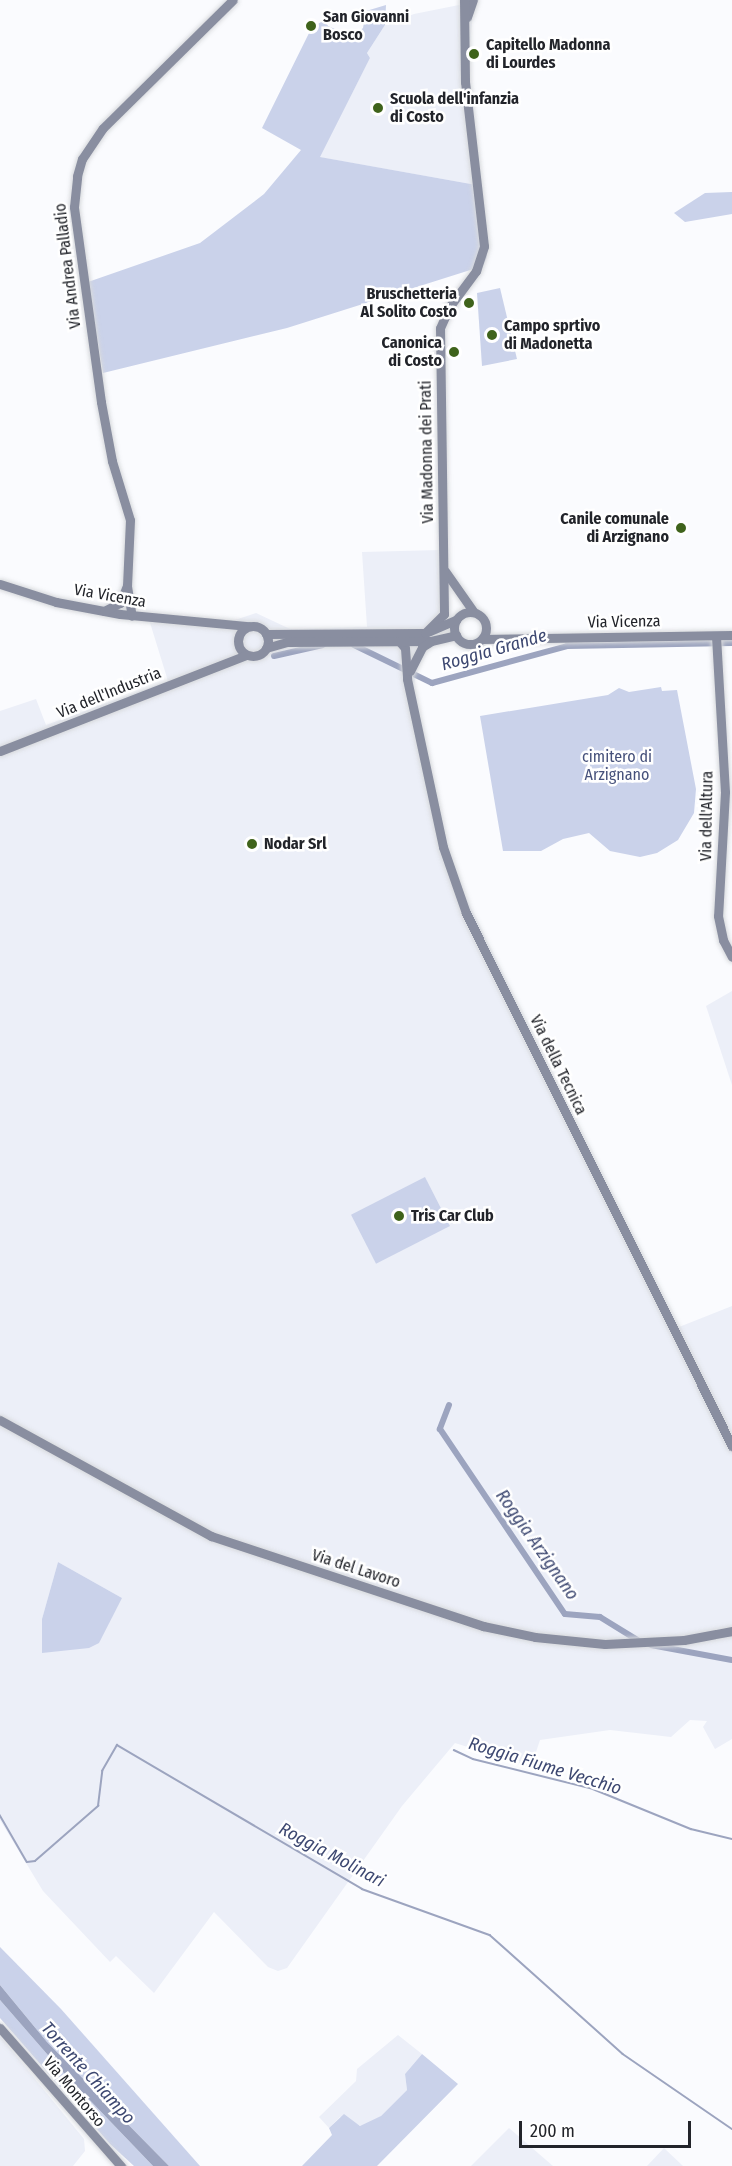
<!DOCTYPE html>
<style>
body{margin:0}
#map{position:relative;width:732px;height:2166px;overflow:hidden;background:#fafbfe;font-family:"Fira Sans Condensed",sans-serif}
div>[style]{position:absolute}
.built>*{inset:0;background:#eceff8}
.green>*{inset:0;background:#cad2ea;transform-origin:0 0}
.water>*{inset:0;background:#9ca4bf}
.stream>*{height:1.5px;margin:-0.75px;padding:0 0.75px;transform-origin:0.75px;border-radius:0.75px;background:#9ca4bf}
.canal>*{height:6px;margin:-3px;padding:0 3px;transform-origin:3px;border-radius:3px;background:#9ca4bf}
.roads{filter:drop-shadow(0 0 2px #d7d9dc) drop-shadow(0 0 2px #d7d9dc)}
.secondary>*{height:9px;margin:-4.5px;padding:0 4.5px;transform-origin:4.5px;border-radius:4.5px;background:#898ea0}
.secondary>.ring{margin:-4.5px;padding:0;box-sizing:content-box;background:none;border:9px solid #898ea0;border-radius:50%}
.dots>*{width:16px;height:16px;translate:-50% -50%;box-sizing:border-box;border:3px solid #fff;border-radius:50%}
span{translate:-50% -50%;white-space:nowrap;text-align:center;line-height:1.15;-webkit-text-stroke:5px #fff;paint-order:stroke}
.poi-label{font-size:16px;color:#22242a;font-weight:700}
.left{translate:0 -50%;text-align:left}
.right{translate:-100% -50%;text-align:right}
.street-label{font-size:16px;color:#22242a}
.park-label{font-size:16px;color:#46517b}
.water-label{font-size:18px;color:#3d4871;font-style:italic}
.scale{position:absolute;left:519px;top:2121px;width:172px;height:27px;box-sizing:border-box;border:3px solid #22242a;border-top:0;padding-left:8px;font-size:18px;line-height:21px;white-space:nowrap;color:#22242a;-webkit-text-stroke:4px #fff;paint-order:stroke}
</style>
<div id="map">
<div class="built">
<i style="clip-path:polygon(474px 2px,467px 75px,482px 186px,319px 157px,370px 58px,367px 53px,385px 25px,414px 14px)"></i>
<i style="clip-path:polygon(evenodd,440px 550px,439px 615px,429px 628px,428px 646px,419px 659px,413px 690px,444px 837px,457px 879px,674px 1329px,732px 1306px,732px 1739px,715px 1749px,703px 1727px,707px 1721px,690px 1720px,671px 1737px,610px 1730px,540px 1740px,531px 1767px,455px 1743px,402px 1806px,287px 1968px,278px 1971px,268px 1967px,214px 1912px,154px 1993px,116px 1956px,110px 1962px,43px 1891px,0 1820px,0 711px,36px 699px,46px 725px,168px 681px,147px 613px,229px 622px,256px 613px,290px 629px,367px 627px,362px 552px,440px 550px,58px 1562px,122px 1598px,42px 1619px,58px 1562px)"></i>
<i style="clip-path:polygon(732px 991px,732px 1085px,706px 1006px)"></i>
<i style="clip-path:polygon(398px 2035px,422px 2054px,405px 2074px,407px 2090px,375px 2122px,361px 2126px,340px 2117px,329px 2128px,319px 2117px,356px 2081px,357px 2069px)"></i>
<i style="clip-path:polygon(0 2036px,84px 2139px,85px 2151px,73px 2166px,0 2166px)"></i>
<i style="clip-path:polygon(509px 2128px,553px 2166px,471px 2166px)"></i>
<i style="clip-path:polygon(664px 2148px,683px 2166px,647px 2166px)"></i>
</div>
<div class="green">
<i style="clip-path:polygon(386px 5px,385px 25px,367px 53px,370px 58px,320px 157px,482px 186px,487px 257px,483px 266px,287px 328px,103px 373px,88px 282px,200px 243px,264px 194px,301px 150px,262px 128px,312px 27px,325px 20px,328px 26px,353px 37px,363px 28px,366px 11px)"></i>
<i style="clip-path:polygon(732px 192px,732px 214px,685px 222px,674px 213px,705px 193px)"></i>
<i style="clip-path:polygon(500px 288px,517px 359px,482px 366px,477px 293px)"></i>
<i style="clip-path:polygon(661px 687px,662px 691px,677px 690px,696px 789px,694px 813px,678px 840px,657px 853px,640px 857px,610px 851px,589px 833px,563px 839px,541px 851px,503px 851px,480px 716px,608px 695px,619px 688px,629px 692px)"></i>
<i style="left:425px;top:1177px;width:55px;height:83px;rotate:63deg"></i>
<i style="clip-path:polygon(58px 1562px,122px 1598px,99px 1643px,89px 1648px,42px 1653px,42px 1619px)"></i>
<i style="clip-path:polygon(0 1947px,61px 2009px,200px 2166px,169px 2166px,47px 2042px,0 1985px)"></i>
<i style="clip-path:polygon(0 2000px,60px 2069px,153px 2166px,134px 2166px,110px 2144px,0 2018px)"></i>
<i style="clip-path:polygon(422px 2054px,458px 2084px,377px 2166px,302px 2166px,332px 2135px,329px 2128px,344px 2114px,360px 2126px,381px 2116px,407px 2090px,405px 2074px)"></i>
</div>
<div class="water">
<i style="clip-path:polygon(0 1985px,47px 2042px,169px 2166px,153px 2166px,60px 2069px,0 2000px)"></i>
</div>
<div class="stream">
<i style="left:454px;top:1750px;width:21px;rotate:25deg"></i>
<i style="left:473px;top:1759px;width:124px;rotate:14deg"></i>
<i style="left:593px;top:1789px;width:106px;rotate:22.2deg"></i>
<i style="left:691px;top:1829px;width:42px;rotate:13.7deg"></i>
<i style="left:0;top:1815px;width:54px;rotate:60.1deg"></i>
<i style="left:27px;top:1862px;width:8px;rotate:-7deg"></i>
<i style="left:35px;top:1861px;width:84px;rotate:-41.1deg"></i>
<i style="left:98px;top:1806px;width:35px;rotate:-83deg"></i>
<i style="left:102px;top:1771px;width:30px;rotate:-60deg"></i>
<i style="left:117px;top:1745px;width:284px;rotate:30.4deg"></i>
<i style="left:362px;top:1889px;width:136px;rotate:19.8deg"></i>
<i style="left:490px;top:1935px;width:178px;rotate:41.8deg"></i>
<i style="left:623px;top:2054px;width:132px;rotate:34.5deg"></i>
</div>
<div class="canal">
<i style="left:354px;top:645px;width:87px;rotate:26deg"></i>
<i style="left:432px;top:683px;width:140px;rotate:-15.3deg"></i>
<i style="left:567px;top:646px;width:165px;rotate:-1deg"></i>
<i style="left:274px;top:656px;width:50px;rotate:-12.7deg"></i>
<i style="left:449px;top:1405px;width:26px;rotate:111deg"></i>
<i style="left:440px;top:1429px;width:223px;rotate:56deg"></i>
<i style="left:565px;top:1614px;width:35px;rotate:5deg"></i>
<i style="left:600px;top:1617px;width:46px;rotate:31.6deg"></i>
<i style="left:651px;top:1645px;width:82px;rotate:10.5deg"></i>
</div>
<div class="roads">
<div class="secondary">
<i style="left:467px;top:17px;width:18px;rotate:-71deg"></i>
<i style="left:445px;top:571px;width:49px;rotate:55deg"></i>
<i style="left:0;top:584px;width:59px;rotate:17.8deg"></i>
<i style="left:56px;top:602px;width:65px;rotate:10.6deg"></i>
<i style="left:120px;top:614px;width:129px;rotate:5.4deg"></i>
<i style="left:127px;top:586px;width:30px;rotate:81deg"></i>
<i style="left:104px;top:611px;width:18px;rotate:-27deg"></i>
<i style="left:120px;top:603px;width:18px;rotate:-68deg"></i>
<i style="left:127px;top:586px;width:66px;rotate:-87.4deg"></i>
<i style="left:130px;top:520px;width:62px;rotate:-107deg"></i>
<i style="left:112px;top:461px;width:60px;rotate:-100.6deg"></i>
<i style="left:101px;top:402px;width:197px;rotate:-97.9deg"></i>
<i style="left:74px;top:207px;width:31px;rotate:-84deg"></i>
<i style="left:77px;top:176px;width:18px;rotate:-74deg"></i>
<i style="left:82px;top:159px;width:37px;rotate:-56deg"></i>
<i style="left:103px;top:128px;width:182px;rotate:-44.6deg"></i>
<i class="ring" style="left:454px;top:612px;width:23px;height:23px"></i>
<i class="ring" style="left:238px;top:626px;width:21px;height:21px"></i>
<i style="left:425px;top:633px;width:27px;rotate:-45deg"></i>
<i style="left:444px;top:614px;width:286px;rotate:-90.8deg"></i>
<i style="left:440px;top:328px;width:24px;rotate:-66deg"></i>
<i style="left:450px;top:306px;width:44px;rotate:-53.4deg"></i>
<i style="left:476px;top:271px;width:26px;rotate:-72deg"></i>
<i style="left:484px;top:246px;width:165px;rotate:-96.6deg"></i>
<i style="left:465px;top:82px;width:82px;rotate:-90.7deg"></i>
<i style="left:266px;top:634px;width:159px;rotate:-0.4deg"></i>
<i style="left:425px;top:633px;width:34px;rotate:-23deg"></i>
<i style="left:716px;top:636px;width:156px;rotate:86.7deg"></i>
<i style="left:725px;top:792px;width:124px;rotate:93.2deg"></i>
<i style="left:718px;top:916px;width:25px;rotate:78deg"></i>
<i style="left:723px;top:940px;width:19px;rotate:62deg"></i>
<i style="left:482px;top:639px;width:250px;rotate:-0.9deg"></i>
<i style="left:399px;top:641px;width:9px;rotate:49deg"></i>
<i style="left:405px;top:648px;width:31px;rotate:86deg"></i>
<i style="left:407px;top:679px;width:172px;rotate:77.9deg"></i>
<i style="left:443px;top:847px;width:70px;rotate:70.8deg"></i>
<i style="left:466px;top:913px;width:596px;rotate:63.48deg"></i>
<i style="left:266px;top:648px;width:22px;rotate:-16deg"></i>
<i style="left:287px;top:642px;width:144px;rotate:-0.4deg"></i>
<i style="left:431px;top:641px;width:26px;rotate:-13deg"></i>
<i style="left:410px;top:671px;width:27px;rotate:-63deg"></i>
<i style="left:422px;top:647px;width:9px;rotate:-32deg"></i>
<i style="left:0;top:751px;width:264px;rotate:-21.3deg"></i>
<i style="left:0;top:1420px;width:241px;rotate:28.8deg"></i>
<i style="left:211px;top:1536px;width:287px;rotate:18.3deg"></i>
<i style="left:483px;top:1626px;width:53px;rotate:11.9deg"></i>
<i style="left:535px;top:1637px;width:70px;rotate:5.7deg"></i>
<i style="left:605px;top:1644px;width:79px;rotate:-2.9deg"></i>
<i style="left:684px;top:1640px;width:49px;rotate:-10.6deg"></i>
<i style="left:0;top:2028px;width:184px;rotate:48.8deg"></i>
</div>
</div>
<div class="dots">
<i style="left:311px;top:26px;background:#3f631b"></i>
<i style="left:474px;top:54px;background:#3f631b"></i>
<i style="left:378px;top:108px;background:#3f631b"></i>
<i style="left:469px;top:303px;background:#3f631b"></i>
<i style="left:492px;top:335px;background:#3f631b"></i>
<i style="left:454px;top:352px;background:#3f631b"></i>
<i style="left:681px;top:528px;background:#3f631b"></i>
<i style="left:252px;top:844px;background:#3f631b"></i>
<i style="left:399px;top:1216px;background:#3f631b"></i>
</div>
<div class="poi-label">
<span class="left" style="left:323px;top:26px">San Giovanni<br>Bosco</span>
<span class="left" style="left:486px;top:54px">Capitello Madonna<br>di Lourdes</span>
<span class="left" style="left:390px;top:108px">Scuola dell'infanzia<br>di Costo</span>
<span class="right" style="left:457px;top:303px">Bruschetteria<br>Al Solito Costo</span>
<span class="left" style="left:504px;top:335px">Campo sprtivo<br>di Madonetta</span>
<span class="right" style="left:442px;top:352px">Canonica<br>di Costo</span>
<span class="right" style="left:669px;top:528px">Canile comunale<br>di Arzignano</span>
<span class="left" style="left:264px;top:844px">Nodar Srl</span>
<span class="left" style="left:411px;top:1216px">Tris Car Club</span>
</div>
<div class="street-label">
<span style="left:68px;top:266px;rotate:-97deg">Via Andrea Palladio</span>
<span style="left:427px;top:452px;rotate:-91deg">Via Madonna dei Prati</span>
<span style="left:110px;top:596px;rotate:10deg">Via Vicenza</span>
<span style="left:624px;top:622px;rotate:-1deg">Via Vicenza</span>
<span style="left:109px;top:693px;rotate:-22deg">Via dell'Industria</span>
<span style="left:707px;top:816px;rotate:-89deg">Via dell'Altura</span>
<span style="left:558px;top:1065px;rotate:64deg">Via della Tecnica</span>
<span style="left:356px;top:1569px;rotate:18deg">Via del Lavoro</span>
<span style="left:74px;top:2092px;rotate:50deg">Via Montorso</span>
</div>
<div class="park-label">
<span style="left:617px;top:766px">cimitero di<br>Arzignano</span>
</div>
<div class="water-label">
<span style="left:494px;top:650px;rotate:-16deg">Roggia Grande</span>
<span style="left:537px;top:1545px;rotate:55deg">Roggia Arzignano</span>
<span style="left:545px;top:1766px;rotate:17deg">Roggia Fiume Vecchio</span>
<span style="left:332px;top:1855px;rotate:28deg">Roggia Molinari</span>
<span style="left:88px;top:2073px;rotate:48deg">Torrente Chiampo</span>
</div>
<div class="scale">200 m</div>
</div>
